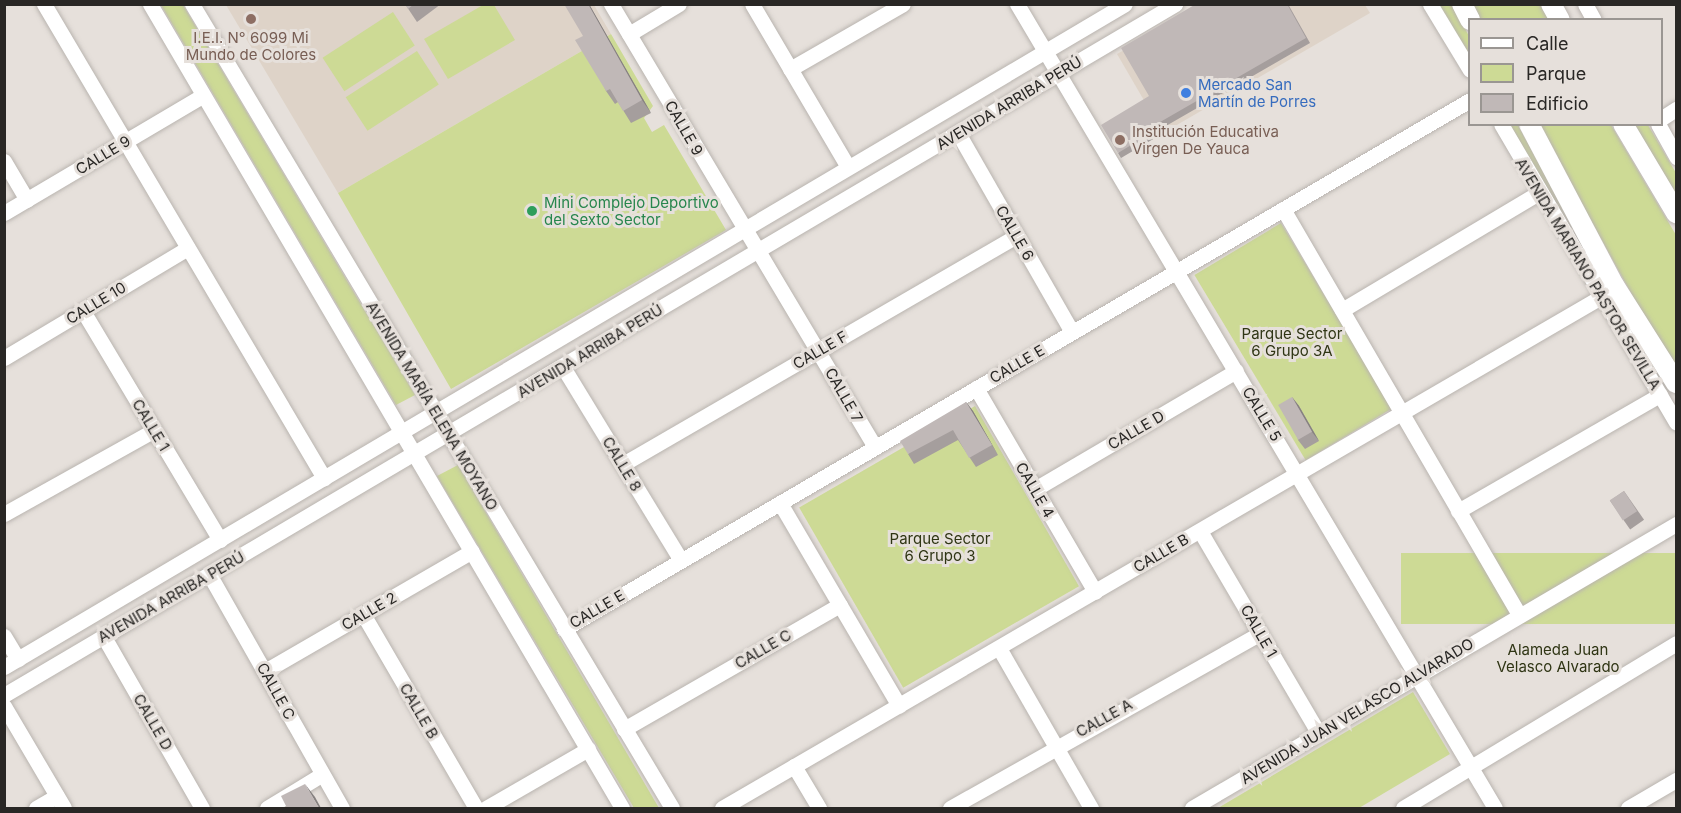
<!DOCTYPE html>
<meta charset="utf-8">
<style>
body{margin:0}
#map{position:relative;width:1681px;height:813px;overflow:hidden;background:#e6e0db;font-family:Inter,sans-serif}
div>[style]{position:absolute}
.built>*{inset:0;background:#ded3c8}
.green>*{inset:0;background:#cdda95;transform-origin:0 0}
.roads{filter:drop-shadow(0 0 2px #b9b4af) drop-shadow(0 0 2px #b9b4af)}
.minor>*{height:15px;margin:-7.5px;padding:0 7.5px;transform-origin:7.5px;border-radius:7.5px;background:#fff}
.major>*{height:20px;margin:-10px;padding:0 10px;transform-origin:10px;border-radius:10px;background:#fff}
.wall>*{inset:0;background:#a59e9d;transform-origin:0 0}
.shaded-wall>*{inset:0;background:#868180}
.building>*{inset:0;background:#c0b8b7;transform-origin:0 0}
.dots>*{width:16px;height:16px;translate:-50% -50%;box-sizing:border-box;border:3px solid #e6e0db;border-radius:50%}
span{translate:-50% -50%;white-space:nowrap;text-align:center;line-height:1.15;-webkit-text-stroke:6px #e6e0db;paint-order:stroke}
.education-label{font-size:15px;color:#785e54}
.left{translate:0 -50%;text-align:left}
.shop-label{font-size:15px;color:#366cbe}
.street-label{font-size:15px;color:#292725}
.leisure-label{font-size:15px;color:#27864d}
.park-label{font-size:15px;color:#2f3514}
.frame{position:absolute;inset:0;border:6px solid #292725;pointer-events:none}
.legend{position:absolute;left:1468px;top:18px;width:195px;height:108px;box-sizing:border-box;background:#e6e0db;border:2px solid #9a9692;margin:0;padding:8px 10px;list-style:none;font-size:18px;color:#292725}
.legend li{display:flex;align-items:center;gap:12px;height:30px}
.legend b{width:30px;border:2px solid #9a9692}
</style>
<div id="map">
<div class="built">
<i style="clip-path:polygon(226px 5px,594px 5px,611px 34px,338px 193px)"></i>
<i style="clip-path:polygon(1203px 5px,1365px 5px,1370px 13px,1163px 133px,1117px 54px)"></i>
</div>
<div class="green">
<i style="clip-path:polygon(161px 5px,183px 5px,415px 395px,396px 405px)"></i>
<i style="clip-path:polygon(494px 5px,515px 40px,448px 79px,424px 39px,483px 5px)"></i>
<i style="clip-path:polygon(1437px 5px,1452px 5px,1469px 36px,1469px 58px)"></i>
<i style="clip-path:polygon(1472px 5px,1540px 5px,1549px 19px,1480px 19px)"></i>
<i style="left:393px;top:12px;width:40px;height:84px;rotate:57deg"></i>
<i style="clip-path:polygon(611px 34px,653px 106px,644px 118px,652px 132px,664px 125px,726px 230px,451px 389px,338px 193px)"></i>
<i style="left:417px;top:51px;width:40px;height:85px;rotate:57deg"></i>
<i style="clip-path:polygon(1509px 125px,1518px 125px,1616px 307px)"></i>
<i style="clip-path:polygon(1538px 125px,1611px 125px,1676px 235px,1676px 374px)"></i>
<i style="clip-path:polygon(1632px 125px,1648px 125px,1676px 173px,1676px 199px)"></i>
<i style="left:1281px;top:223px;width:216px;height:101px;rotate:59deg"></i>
<i style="left:975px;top:406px;width:208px;height:203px;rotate:60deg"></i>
<i style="clip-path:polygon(458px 465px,594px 697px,659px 808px,634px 808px,437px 476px)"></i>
<i style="left:1676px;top:553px;width:71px;height:275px;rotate:90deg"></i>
<i style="clip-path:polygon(1413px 692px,1450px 754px,1359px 808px,1218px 808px)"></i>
</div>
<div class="roads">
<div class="minor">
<i style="left:44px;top:4px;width:551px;rotate:59.43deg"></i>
<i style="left:150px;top:4px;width:932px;rotate:59.58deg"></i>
<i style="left:192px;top:4px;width:936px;rotate:59.16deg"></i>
<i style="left:611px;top:4px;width:516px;rotate:59.21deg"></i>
<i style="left:752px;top:4px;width:189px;rotate:59.5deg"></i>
<i style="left:1017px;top:4px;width:935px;rotate:59.27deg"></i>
<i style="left:1430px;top:4px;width:77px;rotate:58.8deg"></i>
<i style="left:1585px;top:4px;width:18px;rotate:61deg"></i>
<i style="left:629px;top:34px;width:58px;rotate:-31deg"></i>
<i style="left:790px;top:69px;width:130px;rotate:-29.9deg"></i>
<i style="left:1662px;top:118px;width:17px;rotate:-33deg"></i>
<i style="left:1501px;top:124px;width:346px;rotate:59.6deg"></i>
<i style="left:1658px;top:124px;width:38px;rotate:61deg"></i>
<i style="left:958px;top:133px;width:229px;rotate:60.2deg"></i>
<i style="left:4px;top:161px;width:45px;rotate:59.5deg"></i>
<i style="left:1283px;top:209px;width:470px;rotate:59.8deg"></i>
<i style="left:4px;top:213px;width:230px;rotate:-30.6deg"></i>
<i style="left:1342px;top:310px;width:230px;rotate:-30.8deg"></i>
<i style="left:83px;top:311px;width:267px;rotate:59.1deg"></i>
<i style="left:4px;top:358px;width:214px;rotate:-30.9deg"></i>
<i style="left:563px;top:367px;width:226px;rotate:58.6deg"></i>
<i style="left:976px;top:388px;width:236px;rotate:59.7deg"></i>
<i style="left:623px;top:464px;width:455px;rotate:-30.1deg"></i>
<i style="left:1035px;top:489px;width:233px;rotate:-30.4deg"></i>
<i style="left:780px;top:503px;width:235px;rotate:59.6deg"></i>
<i style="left:1458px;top:511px;width:233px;rotate:-29.9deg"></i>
<i style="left:4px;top:514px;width:172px;rotate:-29.2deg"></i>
<i style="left:1200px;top:531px;width:233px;rotate:59.6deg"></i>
<i style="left:209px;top:574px;width:269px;rotate:60.4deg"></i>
<i style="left:363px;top:614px;width:225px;rotate:59.8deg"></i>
<i style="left:564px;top:629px;width:1049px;rotate:-30.28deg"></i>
<i style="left:4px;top:636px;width:27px;rotate:59deg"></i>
<i style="left:104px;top:637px;width:197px;rotate:60.2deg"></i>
<i style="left:999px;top:648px;width:185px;rotate:60.1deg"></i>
<i style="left:4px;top:667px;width:1302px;rotate:-30.6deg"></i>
<i style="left:265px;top:671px;width:239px;rotate:-30.1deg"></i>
<i style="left:4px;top:695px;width:1360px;rotate:-30.54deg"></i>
<i style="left:4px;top:706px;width:118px;rotate:59.5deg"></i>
<i style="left:624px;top:729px;width:249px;rotate:-29.9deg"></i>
<i style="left:794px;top:766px;width:49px;rotate:59.2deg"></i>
<i style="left:36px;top:808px;width:24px;rotate:-30deg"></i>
<i style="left:267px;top:808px;width:63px;rotate:-31.4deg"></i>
<i style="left:486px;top:808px;width:118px;rotate:-30deg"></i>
<i style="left:722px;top:808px;width:1015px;rotate:-30.18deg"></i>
<i style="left:950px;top:808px;width:356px;rotate:-29.4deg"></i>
<i style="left:1192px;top:808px;width:561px;rotate:-30.4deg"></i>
<i style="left:1403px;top:808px;width:319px;rotate:-31.1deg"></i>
<i style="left:1628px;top:808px;width:56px;rotate:-30.3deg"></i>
</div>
<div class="major">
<i style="left:1462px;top:4px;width:18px;rotate:63deg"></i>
<i style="left:1551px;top:4px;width:18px;rotate:61deg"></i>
<i style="left:1529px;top:124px;width:182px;rotate:62.2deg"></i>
<i style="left:1614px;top:285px;width:116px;rotate:57.7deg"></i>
<i style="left:1623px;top:124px;width:104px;rotate:59.2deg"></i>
</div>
</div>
<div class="wall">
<i style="clip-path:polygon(405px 4px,441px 4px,417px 22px)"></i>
<i style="clip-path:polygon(589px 4px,651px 113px,631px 123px,618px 102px,615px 104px,606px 91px,583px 36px)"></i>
<i style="clip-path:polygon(1288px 4px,1310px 43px,1152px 134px,1155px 138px,1121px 158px,1118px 153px)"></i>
<i style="clip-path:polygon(1292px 397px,1299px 406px,1319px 441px,1305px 449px,1298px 440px)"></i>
<i style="clip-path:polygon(966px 402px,973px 411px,998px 455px,976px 467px,958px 440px,914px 464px,908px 454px)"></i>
<i style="left:1624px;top:491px;width:35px;height:17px;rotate:55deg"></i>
</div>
<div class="shaded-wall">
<i style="clip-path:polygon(588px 4px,589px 4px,651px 113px,642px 100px)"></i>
<i style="clip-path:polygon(1292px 397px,1299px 406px,1319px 441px,1312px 432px)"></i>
<i style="clip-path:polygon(966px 402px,973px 411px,998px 455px,992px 445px)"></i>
<i style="clip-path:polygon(305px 784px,315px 797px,321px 808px,319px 808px)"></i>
</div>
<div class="building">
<i style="clip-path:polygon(405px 4px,414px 4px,408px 9px)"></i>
<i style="clip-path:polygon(564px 4px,588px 4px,642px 100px,623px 111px,610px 89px,606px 91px,575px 40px,583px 36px)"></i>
<i style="clip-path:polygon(1196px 4px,1287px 4px,1306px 38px,1148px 129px,1151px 133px,1118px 153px,1101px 125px,1149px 96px,1121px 48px)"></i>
<i style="left:1292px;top:397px;width:40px;height:16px;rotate:60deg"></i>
<i style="clip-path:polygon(966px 402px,992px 445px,969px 458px,953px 430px,908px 454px,900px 441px)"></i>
<i style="left:1624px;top:491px;width:24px;height:17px;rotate:57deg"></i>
<i style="clip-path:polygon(305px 784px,319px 808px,287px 808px,281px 796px)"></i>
</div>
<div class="dots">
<i style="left:251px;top:19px;background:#8d6e63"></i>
<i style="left:1186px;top:93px;background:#3f7fe0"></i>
<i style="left:1120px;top:140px;background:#8d6e63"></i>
<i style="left:532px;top:211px;background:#2e9e5b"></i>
</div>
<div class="education-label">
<span style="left:251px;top:46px">I.E.I. N° 6099 Mi<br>Mundo de Colores</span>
<span class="left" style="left:1132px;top:140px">Institución Educativa<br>Virgen De Yauca</span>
</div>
<div class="shop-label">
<span class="left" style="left:1198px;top:93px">Mercado San<br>Martín de Porres</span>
</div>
<div class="street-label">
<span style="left:1009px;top:103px;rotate:-31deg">AVENIDA ARRIBA PERÚ</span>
<span style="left:684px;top:128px;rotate:60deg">CALLE 9</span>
<span style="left:103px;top:155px;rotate:-31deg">CALLE 9</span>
<span style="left:1015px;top:233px;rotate:60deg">CALLE 6</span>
<span style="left:1588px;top:274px;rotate:59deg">AVENIDA MARIANO PASTOR SEVILLA</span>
<span style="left:96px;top:303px;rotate:-31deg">CALLE 10</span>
<span style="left:820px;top:350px;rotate:-30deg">CALLE F</span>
<span style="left:590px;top:351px;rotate:-31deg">AVENIDA ARRIBA PERÚ</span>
<span style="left:1017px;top:364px;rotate:-30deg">CALLE E</span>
<span style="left:844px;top:395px;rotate:60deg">CALLE 7</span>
<span style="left:432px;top:406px;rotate:59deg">AVENIDA MARÍA ELENA MOYANO</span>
<span style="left:1262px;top:414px;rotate:59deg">CALLE 5</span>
<span style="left:151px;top:425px;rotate:59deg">CALLE 1</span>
<span style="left:1136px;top:430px;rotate:-30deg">CALLE D</span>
<span style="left:622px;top:464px;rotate:59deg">CALLE 8</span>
<span style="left:1035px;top:490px;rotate:60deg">CALLE 4</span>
<span style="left:1161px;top:553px;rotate:-30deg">CALLE B</span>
<span style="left:171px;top:597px;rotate:-30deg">AVENIDA ARRIBA PERÚ</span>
<span style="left:597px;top:609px;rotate:-30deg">CALLE E</span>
<span style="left:369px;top:611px;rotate:-30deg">CALLE 2</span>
<span style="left:1259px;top:631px;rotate:60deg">CALLE 1</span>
<span style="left:763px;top:649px;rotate:-30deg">CALLE C</span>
<span style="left:276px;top:691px;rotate:61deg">CALLE C</span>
<span style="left:419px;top:711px;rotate:60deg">CALLE B</span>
<span style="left:1357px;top:711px;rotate:-31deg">AVENIDA JUAN VELASCO ALVARADO</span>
<span style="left:1104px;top:718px;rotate:-29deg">CALLE A</span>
<span style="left:153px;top:722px;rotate:60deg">CALLE D</span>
</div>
<div class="leisure-label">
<span class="left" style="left:544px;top:211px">Mini Complejo Deportivo<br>del Sexto Sector</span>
</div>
<div class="park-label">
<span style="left:1292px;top:342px">Parque Sector<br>6 Grupo 3A</span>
<span style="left:940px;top:547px">Parque Sector<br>6 Grupo 3</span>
<span style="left:1558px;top:658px">Alameda Juan<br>Velasco Alvarado</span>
</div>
<div class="frame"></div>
<ul class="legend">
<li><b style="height:8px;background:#fff"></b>Calle</li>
<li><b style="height:16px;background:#cdda95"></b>Parque</li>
<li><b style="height:16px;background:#c0b8b7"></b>Edificio</li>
</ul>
</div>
